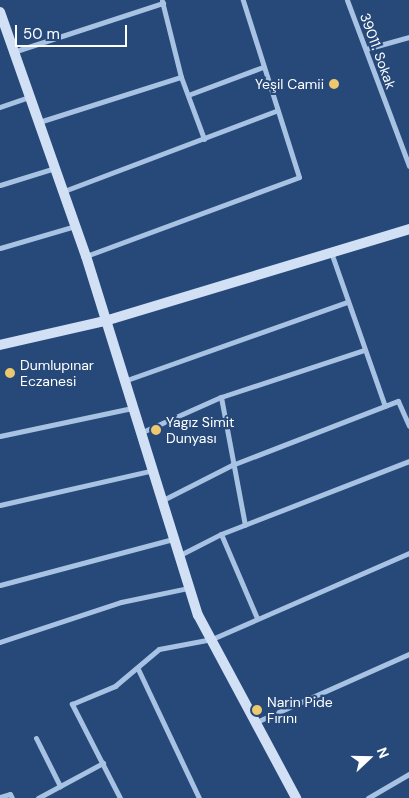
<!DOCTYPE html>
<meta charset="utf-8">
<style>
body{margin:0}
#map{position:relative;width:409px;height:798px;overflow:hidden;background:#264979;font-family:"DM Sans",sans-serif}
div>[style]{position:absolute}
.minor>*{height:5px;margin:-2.5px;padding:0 2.5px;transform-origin:2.5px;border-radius:2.5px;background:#a8c2e3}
.secondary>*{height:10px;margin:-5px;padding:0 5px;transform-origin:5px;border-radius:5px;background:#d1e0f4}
.dots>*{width:14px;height:14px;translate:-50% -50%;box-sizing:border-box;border:2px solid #264979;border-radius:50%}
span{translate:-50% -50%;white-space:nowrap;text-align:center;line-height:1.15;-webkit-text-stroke:4.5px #264979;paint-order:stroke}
.street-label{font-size:14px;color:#fff}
.poi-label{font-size:14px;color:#fff}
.right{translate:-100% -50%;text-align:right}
.left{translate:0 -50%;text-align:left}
.north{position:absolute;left:344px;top:733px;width:50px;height:50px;-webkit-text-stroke:4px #264979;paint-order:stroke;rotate:69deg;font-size:14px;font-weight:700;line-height:20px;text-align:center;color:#fff}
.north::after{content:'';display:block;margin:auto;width:18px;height:22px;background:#fff;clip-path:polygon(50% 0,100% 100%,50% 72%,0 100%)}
.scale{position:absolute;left:15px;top:25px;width:112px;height:22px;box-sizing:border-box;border:2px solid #fff;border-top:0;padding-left:6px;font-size:15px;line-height:18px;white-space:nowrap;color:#fff;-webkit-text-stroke:4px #264979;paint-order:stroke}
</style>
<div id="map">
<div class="minor">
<i style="left:347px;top:0;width:177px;rotate:69.5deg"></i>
<i style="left:162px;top:1px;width:78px;rotate:76deg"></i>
<i style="left:181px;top:77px;width:66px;rotate:69.6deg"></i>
<i style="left:366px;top:49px;width:45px;rotate:-15.6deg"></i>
<i style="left:13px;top:52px;width:158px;rotate:-18.1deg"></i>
<i style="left:188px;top:95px;width:80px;rotate:-20.5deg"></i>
<i style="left:0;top:107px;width:31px;rotate:-19deg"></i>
<i style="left:39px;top:122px;width:149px;rotate:-17.6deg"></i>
<i style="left:0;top:185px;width:58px;rotate:-17.2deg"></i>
<i style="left:64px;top:191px;width:227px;rotate:-20.7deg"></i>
<i style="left:0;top:248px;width:78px;rotate:-16.3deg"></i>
<i style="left:332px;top:255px;width:160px;rotate:70.7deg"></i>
<i style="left:86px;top:256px;width:227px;rotate:-20.3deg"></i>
<i style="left:299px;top:177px;width:186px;rotate:-107.6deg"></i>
<i style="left:124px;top:381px;width:237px;rotate:-19.5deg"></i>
<i style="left:221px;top:397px;width:130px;rotate:79.4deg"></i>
<i style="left:140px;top:433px;width:89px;rotate:-24deg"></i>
<i style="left:221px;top:397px;width:151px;rotate:-18.2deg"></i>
<i style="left:0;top:436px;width:135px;rotate:-12deg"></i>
<i style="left:161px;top:501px;width:80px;rotate:-26.9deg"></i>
<i style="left:232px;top:465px;width:178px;rotate:-21.1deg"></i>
<i style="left:398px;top:401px;width:27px;rotate:66deg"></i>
<i style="left:0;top:505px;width:154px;rotate:-12.8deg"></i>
<i style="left:221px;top:534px;width:91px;rotate:66.8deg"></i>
<i style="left:178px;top:556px;width:48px;rotate:-27.1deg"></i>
<i style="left:221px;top:534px;width:202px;rotate:-21.2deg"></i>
<i style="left:0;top:585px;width:179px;rotate:-14.9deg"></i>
<i style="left:0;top:642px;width:127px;rotate:-18.3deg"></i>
<i style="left:121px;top:602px;width:68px;rotate:-11.8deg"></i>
<i style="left:138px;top:669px;width:143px;rotate:64.7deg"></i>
<i style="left:254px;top:723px;width:170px;rotate:-24deg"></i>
<i style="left:36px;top:738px;width:54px;rotate:63.4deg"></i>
<i style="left:0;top:797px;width:10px;rotate:-17deg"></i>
<i style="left:10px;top:794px;width:4px;rotate:63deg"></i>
<i style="left:38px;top:798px;width:74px;rotate:-28.3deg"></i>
<i style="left:120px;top:798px;width:106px;rotate:-117.1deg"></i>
<i style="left:72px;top:704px;width:47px;rotate:-22.7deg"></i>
<i style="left:115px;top:686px;width:57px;rotate:-40.1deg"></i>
<i style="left:159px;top:649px;width:54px;rotate:-10.7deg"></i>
<i style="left:212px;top:639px;width:215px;rotate:-23.6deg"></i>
<i style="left:368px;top:798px;width:48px;rotate:-30.3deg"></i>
</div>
<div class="secondary">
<i style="left:0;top:12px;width:259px;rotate:70.6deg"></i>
<i style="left:86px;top:256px;width:376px;rotate:72.7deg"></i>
<i style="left:198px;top:615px;width:208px;rotate:61.8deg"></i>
<i style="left:0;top:345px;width:108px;rotate:-12.9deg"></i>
<i style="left:105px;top:321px;width:318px;rotate:-16.8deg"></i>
</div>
<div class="dots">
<i style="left:334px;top:84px;background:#ecc86e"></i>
<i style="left:10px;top:373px;background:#ecc86e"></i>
<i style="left:156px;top:430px;background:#ecc86e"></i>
<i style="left:257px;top:710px;background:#ecc86e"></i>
</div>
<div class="street-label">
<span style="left:378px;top:51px;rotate:70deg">39011. Sokak</span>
</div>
<div class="poi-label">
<span class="right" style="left:324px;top:84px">Yeşil Camii</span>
<span class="left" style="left:20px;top:373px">Dumlupınar<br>Eczanesi</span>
<span class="left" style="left:166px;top:430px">Yagız Simit<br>Dunyası</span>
<span class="left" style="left:267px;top:710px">Narin Pide<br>Fırını</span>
</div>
<div class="north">N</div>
<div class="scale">50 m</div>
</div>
